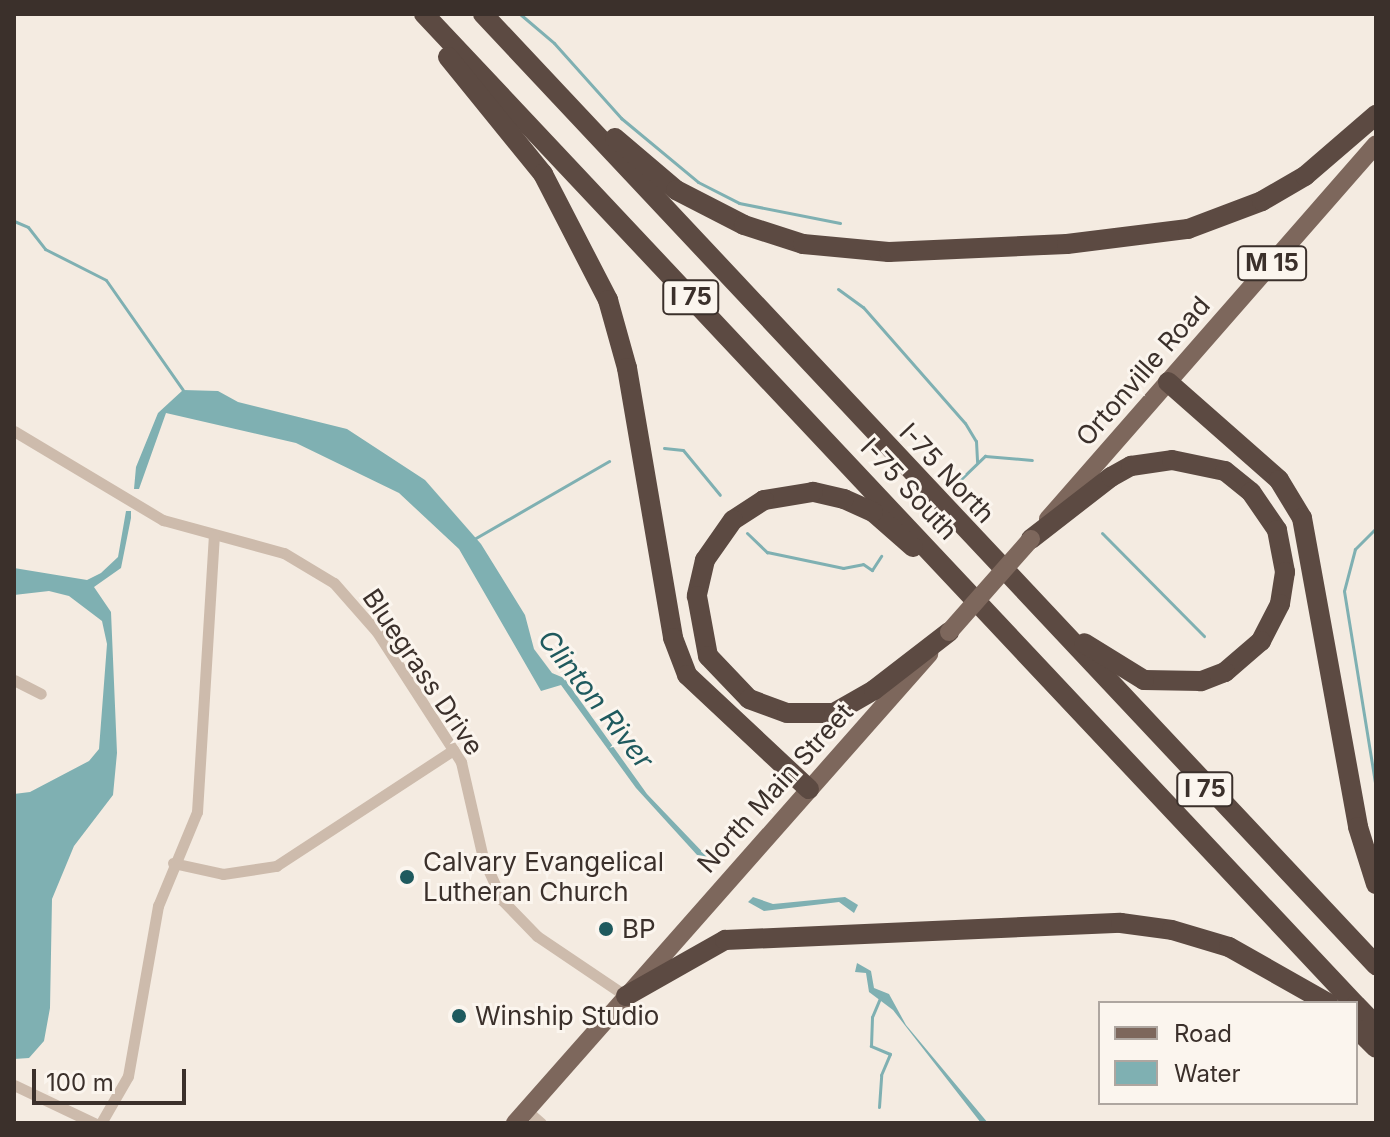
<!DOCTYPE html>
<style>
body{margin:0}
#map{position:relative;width:1390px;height:1137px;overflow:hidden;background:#f4ebe1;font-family:Inter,sans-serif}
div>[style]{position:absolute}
.water>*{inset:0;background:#7fb0b2}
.stream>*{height:3px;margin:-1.5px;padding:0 1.5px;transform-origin:1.5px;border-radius:1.5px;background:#7fb0b2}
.minor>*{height:11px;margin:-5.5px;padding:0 5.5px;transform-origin:5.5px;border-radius:5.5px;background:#cdbbac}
.primary>*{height:18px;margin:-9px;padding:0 9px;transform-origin:9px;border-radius:9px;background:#7d675c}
.motorway>*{height:20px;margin:-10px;padding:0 10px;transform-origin:10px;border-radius:10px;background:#5c4a42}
.primary-bridge>*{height:18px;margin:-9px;padding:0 9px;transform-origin:9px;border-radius:9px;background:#7d675c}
.dots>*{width:22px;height:22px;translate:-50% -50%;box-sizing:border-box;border:4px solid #fbf5ee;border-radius:50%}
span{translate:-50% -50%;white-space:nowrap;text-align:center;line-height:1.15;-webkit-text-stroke:6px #fbf5ee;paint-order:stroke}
.shield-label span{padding:2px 6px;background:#fbf5ee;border:2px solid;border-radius:6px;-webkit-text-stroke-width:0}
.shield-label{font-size:24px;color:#3b302b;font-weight:700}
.street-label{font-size:26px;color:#3b302b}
.poi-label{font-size:26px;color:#3b302b}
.left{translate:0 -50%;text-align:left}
.water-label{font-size:28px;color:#1f5a5e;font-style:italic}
.frame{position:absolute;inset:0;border:16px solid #3b302b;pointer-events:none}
.legend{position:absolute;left:1098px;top:1001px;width:260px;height:104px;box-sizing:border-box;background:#fbf5ee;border:2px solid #aea6a0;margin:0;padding:10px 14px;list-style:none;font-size:24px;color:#3b302b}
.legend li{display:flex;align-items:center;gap:16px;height:40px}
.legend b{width:40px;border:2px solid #aea6a0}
.scale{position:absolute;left:32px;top:1069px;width:154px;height:36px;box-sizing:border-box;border:4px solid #3b302b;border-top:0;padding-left:10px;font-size:24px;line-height:28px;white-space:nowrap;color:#3b302b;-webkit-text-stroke:6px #fbf5ee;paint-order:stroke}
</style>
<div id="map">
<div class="water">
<i style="clip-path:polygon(183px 390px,218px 391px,238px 402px,347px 429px,425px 480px,481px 544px,525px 615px,534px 649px,552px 673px,564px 678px,647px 794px,712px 862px,708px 867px,636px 788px,561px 685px,541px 691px,459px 549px,399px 493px,296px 443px,166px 413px,139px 489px,134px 489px,136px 467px,158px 413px)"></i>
<i style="clip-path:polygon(126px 511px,131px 511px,131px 518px,121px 568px,94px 587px,111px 612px,117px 753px,113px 795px,74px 846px,52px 899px,50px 1008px,44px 1041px,29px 1058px,14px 1059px,14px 794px,30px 792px,89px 761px,99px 749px,107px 644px,102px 621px,69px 596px,49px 591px,14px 595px,14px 568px,87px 580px,101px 573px,118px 557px)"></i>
<i style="clip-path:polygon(753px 897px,773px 904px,845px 897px,858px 905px,854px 913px,839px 902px,764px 911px,748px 902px)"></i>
<i style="clip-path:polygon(857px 963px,871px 971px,874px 988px,889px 994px,906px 1025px,988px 1123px,981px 1123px,893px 1010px,869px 992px,866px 973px,855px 972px)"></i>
</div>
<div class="stream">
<i style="left:520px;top:14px;width:45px;rotate:40.5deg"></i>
<i style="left:554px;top:43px;width:101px;rotate:48.2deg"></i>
<i style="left:621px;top:118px;width:100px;rotate:39.7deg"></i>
<i style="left:698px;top:182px;width:46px;rotate:27.1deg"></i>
<i style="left:739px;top:203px;width:103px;rotate:11.2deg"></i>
<i style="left:14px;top:221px;width:15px;rotate:23deg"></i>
<i style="left:28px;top:227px;width:28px;rotate:52deg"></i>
<i style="left:45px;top:249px;width:68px;rotate:26.9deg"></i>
<i style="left:106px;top:280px;width:134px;rotate:55deg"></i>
<i style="left:838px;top:289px;width:31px;rotate:36deg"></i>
<i style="left:863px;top:307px;width:154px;rotate:48.7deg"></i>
<i style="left:965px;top:423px;width:21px;rotate:59deg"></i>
<i style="left:976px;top:441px;width:21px;rotate:87deg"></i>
<i style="left:664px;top:448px;width:19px;rotate:6deg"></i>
<i style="left:683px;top:450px;width:58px;rotate:50.6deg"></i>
<i style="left:960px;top:480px;width:35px;rotate:-44deg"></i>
<i style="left:985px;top:456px;width:47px;rotate:4.9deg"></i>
<i style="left:1376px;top:528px;width:30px;rotate:135deg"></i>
<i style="left:1355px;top:549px;width:43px;rotate:104.7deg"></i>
<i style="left:1344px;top:591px;width:201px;rotate:80.8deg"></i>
<i style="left:747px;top:533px;width:28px;rotate:44deg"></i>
<i style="left:767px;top:552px;width:78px;rotate:11.9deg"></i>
<i style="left:843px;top:568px;width:20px;rotate:-11deg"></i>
<i style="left:863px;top:564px;width:11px;rotate:34deg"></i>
<i style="left:872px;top:570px;width:17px;rotate:-57deg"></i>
<i style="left:1102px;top:533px;width:145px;rotate:45.3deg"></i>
<i style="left:474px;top:539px;width:156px;rotate:-30deg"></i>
<i style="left:879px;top:1107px;width:32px;rotate:-86deg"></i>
<i style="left:881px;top:1075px;width:23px;rotate:-67deg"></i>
<i style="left:890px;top:1054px;width:21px;rotate:-157deg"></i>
<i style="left:871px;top:1046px;width:29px;rotate:-88deg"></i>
<i style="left:872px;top:1017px;width:21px;rotate:-67deg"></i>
</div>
<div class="minor">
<i style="left:14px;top:431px;width:174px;rotate:30.9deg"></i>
<i style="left:163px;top:520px;width:125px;rotate:15.3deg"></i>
<i style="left:284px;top:553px;width:58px;rotate:31deg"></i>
<i style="left:334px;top:583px;width:65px;rotate:48.7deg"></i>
<i style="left:377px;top:632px;width:155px;rotate:57.1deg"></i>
<i style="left:461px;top:762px;width:98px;rotate:77.1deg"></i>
<i style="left:483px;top:858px;width:46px;rotate:65.7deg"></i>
<i style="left:502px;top:900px;width:50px;rotate:45.8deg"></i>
<i style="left:537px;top:936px;width:107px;rotate:34deg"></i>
<i style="left:14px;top:680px;width:30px;rotate:27deg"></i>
<i style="left:173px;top:863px;width:51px;rotate:12.4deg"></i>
<i style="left:223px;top:874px;width:54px;rotate:-8.6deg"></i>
<i style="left:276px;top:866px;width:212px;rotate:-33.2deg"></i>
<i style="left:14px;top:1085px;width:89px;rotate:25.4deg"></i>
<i style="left:526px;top:1110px;width:20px;rotate:41deg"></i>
<i style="left:101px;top:1123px;width:54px;rotate:-60.1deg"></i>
<i style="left:128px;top:1076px;width:173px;rotate:-80deg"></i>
<i style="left:158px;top:906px;width:102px;rotate:-67.5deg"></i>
<i style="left:197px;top:812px;width:277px;rotate:-86.5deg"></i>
</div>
<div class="primary">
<i style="left:1048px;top:519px;width:498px;rotate:-48.8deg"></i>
<i style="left:515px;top:1123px;width:626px;rotate:-48.56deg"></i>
</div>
<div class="motorway">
<i style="left:424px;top:14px;width:1358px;rotate:46.76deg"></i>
<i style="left:483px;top:14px;width:1305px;rotate:46.8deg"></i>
<i style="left:448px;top:57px;width:151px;rotate:50.9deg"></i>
<i style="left:543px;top:174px;width:142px;rotate:62.7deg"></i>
<i style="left:608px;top:300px;width:71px;rotate:74.4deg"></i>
<i style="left:627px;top:368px;width:274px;rotate:80.3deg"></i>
<i style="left:673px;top:638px;width:40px;rotate:69deg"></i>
<i style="left:687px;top:675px;width:167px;rotate:43.1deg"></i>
<i style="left:615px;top:138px;width:80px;rotate:40.4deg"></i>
<i style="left:676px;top:190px;width:76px;rotate:27.2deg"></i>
<i style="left:744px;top:225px;width:62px;rotate:17.9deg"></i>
<i style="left:803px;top:244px;width:86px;rotate:5.3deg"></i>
<i style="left:889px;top:252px;width:178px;rotate:-2.6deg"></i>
<i style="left:1067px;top:244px;width:122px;rotate:-7.1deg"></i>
<i style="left:1188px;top:229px;width:79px;rotate:-20.7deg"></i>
<i style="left:1262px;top:201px;width:50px;rotate:-30.2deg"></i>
<i style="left:1305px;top:176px;width:94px;rotate:-40.7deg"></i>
<i style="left:1168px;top:382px;width:148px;rotate:41.4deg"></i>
<i style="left:1279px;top:480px;width:44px;rotate:58.8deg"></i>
<i style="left:1302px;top:518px;width:314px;rotate:79.7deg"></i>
<i style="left:1358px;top:827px;width:60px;rotate:72.5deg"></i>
<i style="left:1031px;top:539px;width:101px;rotate:-37.8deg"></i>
<i style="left:1111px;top:477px;width:23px;rotate:-29deg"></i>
<i style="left:1131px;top:466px;width:41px;rotate:-8.3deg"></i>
<i style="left:1172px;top:460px;width:54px;rotate:11.7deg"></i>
<i style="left:1225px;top:471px;width:33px;rotate:39deg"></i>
<i style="left:1251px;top:492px;width:46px;rotate:55.6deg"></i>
<i style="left:1277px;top:530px;width:43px;rotate:79.2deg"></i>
<i style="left:1285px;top:572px;width:32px;rotate:99deg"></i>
<i style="left:1280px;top:604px;width:42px;rotate:117.2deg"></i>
<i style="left:1261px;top:641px;width:48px;rotate:139.3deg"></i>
<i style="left:1225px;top:672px;width:26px;rotate:159deg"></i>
<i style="left:1201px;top:681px;width:57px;rotate:-179deg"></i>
<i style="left:1144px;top:680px;width:70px;rotate:-148.3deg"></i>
<i style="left:913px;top:547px;width:53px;rotate:-138.8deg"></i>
<i style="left:873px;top:512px;width:32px;rotate:-156deg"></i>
<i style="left:844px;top:499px;width:32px;rotate:-167deg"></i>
<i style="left:813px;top:492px;width:50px;rotate:170.7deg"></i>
<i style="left:764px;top:500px;width:37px;rotate:147deg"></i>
<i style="left:733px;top:520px;width:49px;rotate:125deg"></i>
<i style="left:705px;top:560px;width:37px;rotate:103deg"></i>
<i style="left:697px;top:596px;width:61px;rotate:79.6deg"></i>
<i style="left:708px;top:656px;width:59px;rotate:46.4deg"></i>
<i style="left:749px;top:699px;width:40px;rotate:20.2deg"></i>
<i style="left:787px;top:713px;width:47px"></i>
<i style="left:834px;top:713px;width:46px;rotate:-29.9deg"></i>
<i style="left:874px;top:690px;width:95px;rotate:-37.7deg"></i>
<i style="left:626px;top:996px;width:114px;rotate:-29.5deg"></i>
<i style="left:725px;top:940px;width:396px;rotate:-2.5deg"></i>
<i style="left:1121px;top:923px;width:51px;rotate:7.8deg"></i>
<i style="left:1172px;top:930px;width:59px;rotate:16.6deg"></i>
<i style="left:1229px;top:947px;width:114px;rotate:29.5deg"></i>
<i style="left:1356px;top:1005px;width:29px;rotate:46deg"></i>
<i style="left:1356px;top:1028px;width:28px;rotate:45deg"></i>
</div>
<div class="primary-bridge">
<i style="left:949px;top:632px;width:124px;rotate:-48.6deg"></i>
</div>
<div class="dots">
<i style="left:407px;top:877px;background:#1f5a5e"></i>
<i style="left:606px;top:929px;background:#1f5a5e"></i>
<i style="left:459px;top:1016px;background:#1f5a5e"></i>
</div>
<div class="shield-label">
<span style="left:1272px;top:263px">M 15</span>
<span style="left:691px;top:297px">I 75</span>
<span style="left:1205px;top:789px">I 75</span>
</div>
<div class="street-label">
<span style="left:1143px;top:371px;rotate:-49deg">Ortonville Road</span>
<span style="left:947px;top:473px;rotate:47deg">I-75 North</span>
<span style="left:909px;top:489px;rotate:47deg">I-75 South</span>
<span style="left:423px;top:672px;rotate:56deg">Bluegrass Drive</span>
<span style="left:775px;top:788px;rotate:-48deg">North Main Street</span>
</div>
<div class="poi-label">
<span class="left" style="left:423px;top:877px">Calvary Evangelical<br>Lutheran Church</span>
<span class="left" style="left:622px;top:929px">BP</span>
<span class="left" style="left:475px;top:1016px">Winship Studio</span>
</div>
<div class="water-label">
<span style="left:596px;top:699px;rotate:52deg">Clinton River</span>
</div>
<div class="frame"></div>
<ul class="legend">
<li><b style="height:10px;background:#7d675c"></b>Road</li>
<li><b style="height:22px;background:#7fb0b2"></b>Water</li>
</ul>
<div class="scale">100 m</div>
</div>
